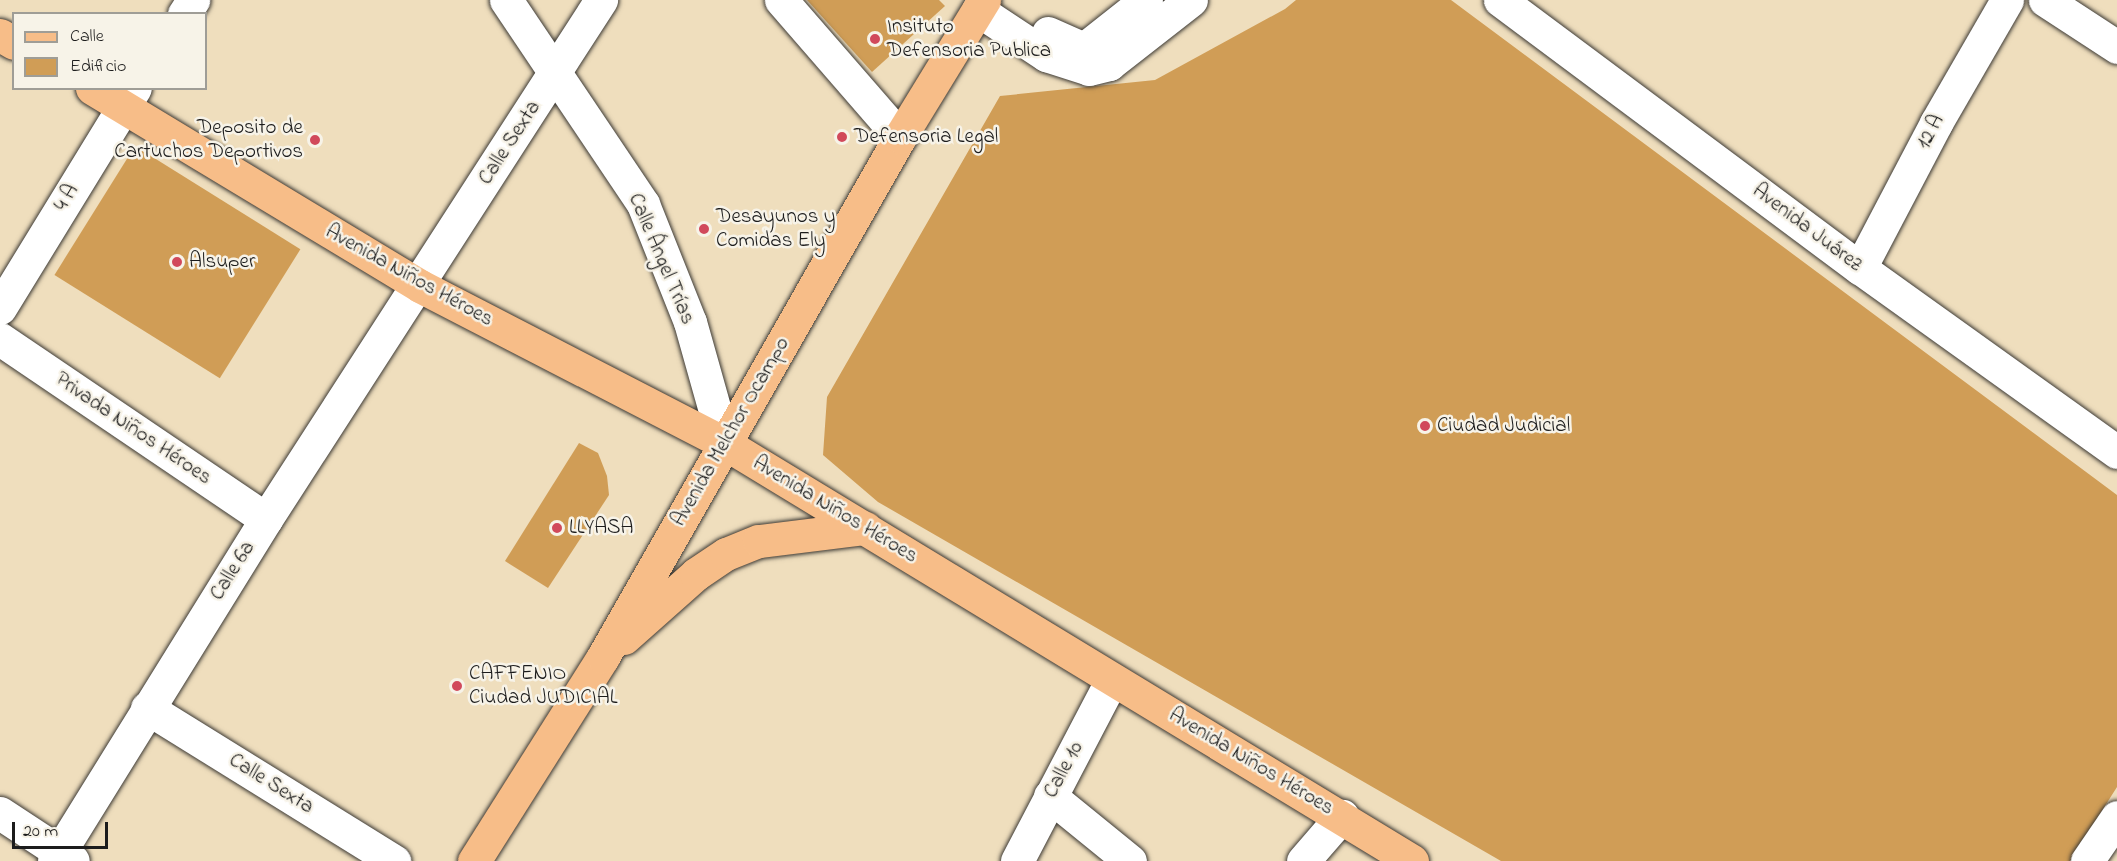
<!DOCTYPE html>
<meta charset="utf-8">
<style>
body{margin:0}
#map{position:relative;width:2117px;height:861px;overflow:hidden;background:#efdebd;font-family:"Indie Flower",sans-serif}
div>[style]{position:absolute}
.building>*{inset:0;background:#d09d56;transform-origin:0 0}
.roads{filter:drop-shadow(0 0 2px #3c3934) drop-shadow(0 0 2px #3c3934)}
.minor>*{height:33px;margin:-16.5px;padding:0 16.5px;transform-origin:16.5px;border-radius:16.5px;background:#fff}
.major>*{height:33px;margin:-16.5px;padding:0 16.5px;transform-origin:16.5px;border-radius:16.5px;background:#f7bd88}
.dots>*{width:16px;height:16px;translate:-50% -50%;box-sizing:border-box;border:3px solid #f7f3e8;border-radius:50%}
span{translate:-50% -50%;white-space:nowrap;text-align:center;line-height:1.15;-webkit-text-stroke:5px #f7f3e8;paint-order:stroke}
.poi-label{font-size:21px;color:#1c1c1c}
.left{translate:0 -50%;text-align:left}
.right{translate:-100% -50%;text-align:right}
.street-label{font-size:21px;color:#1c1c1c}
.legend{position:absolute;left:12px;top:12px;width:195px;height:78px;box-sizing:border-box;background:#f7f3e8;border:2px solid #9f9d96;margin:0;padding:8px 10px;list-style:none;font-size:18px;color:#1c1c1c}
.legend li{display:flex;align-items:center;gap:12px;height:30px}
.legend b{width:30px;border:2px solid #9f9d96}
.scale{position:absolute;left:12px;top:822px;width:96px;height:27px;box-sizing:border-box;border:3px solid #1c1c1c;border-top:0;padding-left:8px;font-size:18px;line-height:21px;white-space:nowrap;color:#1c1c1c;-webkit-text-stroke:4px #f7f3e8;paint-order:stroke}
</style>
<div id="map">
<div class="building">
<i style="clip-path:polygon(807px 0,939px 0,945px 6px,872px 72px)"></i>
<i style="clip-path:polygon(1296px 0,1451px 0,2117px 495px,2117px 787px,2070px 861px,1501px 861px,878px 502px,823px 455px,827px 397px,1000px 96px,1155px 80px,1285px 9px)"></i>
<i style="left:135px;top:146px;width:195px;height:152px;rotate:32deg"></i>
<i style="clip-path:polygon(579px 443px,598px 453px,607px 476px,609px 495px,548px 588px,505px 561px)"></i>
</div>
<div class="roads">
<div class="minor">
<i style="left:506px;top:0;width:246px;rotate:56.1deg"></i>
<i style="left:643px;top:204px;width:127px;rotate:68.3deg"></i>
<i style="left:690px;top:322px;width:126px;rotate:74.3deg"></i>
<i style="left:781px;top:0;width:181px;rotate:49deg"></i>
<i style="left:1500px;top:0;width:449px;rotate:36.7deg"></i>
<i style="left:1860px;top:268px;width:316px;rotate:35.6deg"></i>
<i style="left:2045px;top:0;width:86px;rotate:33.1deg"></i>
<i style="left:978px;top:10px;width:82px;rotate:33.5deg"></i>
<i style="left:1046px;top:55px;width:45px;rotate:18deg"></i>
<i style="left:1089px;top:69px;width:21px;rotate:-14deg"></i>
<i style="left:1109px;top:64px;width:104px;rotate:-38deg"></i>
<i style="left:184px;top:14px;width:17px;rotate:-57deg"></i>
<i style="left:1048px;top:33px;width:39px;rotate:24deg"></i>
<i style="left:1084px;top:49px;width:79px;rotate:-38.3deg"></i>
<i style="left:1860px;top:268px;width:164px;rotate:-62.3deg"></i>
<i style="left:1936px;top:123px;width:142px;rotate:-60deg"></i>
<i style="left:0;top:308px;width:258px;rotate:-58.5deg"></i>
<i style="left:0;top:339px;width:321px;rotate:34.1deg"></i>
<i style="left:147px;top:708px;width:291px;rotate:31.8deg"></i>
<i style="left:1050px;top:796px;width:103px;rotate:39.1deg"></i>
<i style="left:0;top:813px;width:87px;rotate:33.3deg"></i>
<i style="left:54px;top:861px;width:402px;rotate:-58.2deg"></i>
<i style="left:266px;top:519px;width:618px;rotate:-57.16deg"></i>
<i style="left:1017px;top:861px;width:205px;rotate:-62.4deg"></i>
<i style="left:1303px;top:861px;width:60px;rotate:-49.1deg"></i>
<i style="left:2087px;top:861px;width:53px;rotate:-55.7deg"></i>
</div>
<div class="major">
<i style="left:0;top:35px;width:16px;rotate:30deg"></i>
<i style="left:92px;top:88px;width:383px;rotate:31.1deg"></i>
<i style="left:420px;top:286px;width:342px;rotate:27.3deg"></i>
<i style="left:724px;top:443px;width:805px;rotate:31.28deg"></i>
<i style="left:624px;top:638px;width:96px;rotate:-41.6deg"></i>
<i style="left:696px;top:574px;width:36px;rotate:-34deg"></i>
<i style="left:726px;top:554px;width:35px;rotate:-22deg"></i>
<i style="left:759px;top:541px;width:107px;rotate:-7deg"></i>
<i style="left:474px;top:861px;width:241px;rotate:-57.7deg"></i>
<i style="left:603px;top:657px;width:599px;rotate:-60.27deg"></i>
<i style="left:900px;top:137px;width:161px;rotate:-58.5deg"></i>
</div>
</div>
<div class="dots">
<i style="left:875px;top:39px;background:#d1495b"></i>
<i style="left:842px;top:137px;background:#d1495b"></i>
<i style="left:315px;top:140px;background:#d1495b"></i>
<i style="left:704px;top:229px;background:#d1495b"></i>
<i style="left:177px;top:262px;background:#d1495b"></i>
<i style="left:1425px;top:426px;background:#d1495b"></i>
<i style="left:557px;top:528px;background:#d1495b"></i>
<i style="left:457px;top:686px;background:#d1495b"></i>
</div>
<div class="poi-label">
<span class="left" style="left:887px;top:39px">Insituto<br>Defensoria Publica</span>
<span class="right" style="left:303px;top:140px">Deposito de<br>Cartuchos Deportivos</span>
<span class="left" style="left:854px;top:137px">Defensoria Legal</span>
<span class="left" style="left:716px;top:229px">Desayunos y<br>Comidas Ely</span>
<span class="left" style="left:189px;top:262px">Alsuper</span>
<span class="left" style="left:1437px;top:426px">Ciudad Judicial</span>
<span class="left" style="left:569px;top:528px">LLYASA</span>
<span class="left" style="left:469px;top:686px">CAFFENIO<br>Ciudad JUDICIAL</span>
</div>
<div class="street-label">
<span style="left:1931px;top:132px;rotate:-62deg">12 A</span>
<span style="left:510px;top:143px;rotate:-57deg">Calle Sexta</span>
<span style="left:67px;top:198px;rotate:-59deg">4 A</span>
<span style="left:1807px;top:228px;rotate:37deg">Avenida Juárez</span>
<span style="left:661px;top:259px;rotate:67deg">Calle Ángel Trías</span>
<span style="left:409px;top:276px;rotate:29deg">Avenida Niños Héroes</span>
<span style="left:133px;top:429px;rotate:34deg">Privada Niños Héroes</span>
<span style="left:731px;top:432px;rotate:-60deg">Avenida Melchor Ocampo</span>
<span style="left:835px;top:510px;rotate:31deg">Avenida Niños Héroes</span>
<span style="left:233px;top:571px;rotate:-58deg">Calle 6a</span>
<span style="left:1251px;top:762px;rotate:31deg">Avenida Niños Héroes</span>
<span style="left:1064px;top:770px;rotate:-62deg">Calle 10</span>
<span style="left:271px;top:784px;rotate:32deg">Calle Sexta</span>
</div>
<ul class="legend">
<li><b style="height:8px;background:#f7bd88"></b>Calle</li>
<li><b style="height:16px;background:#d09d56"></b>Edificio</li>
</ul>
<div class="scale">20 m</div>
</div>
